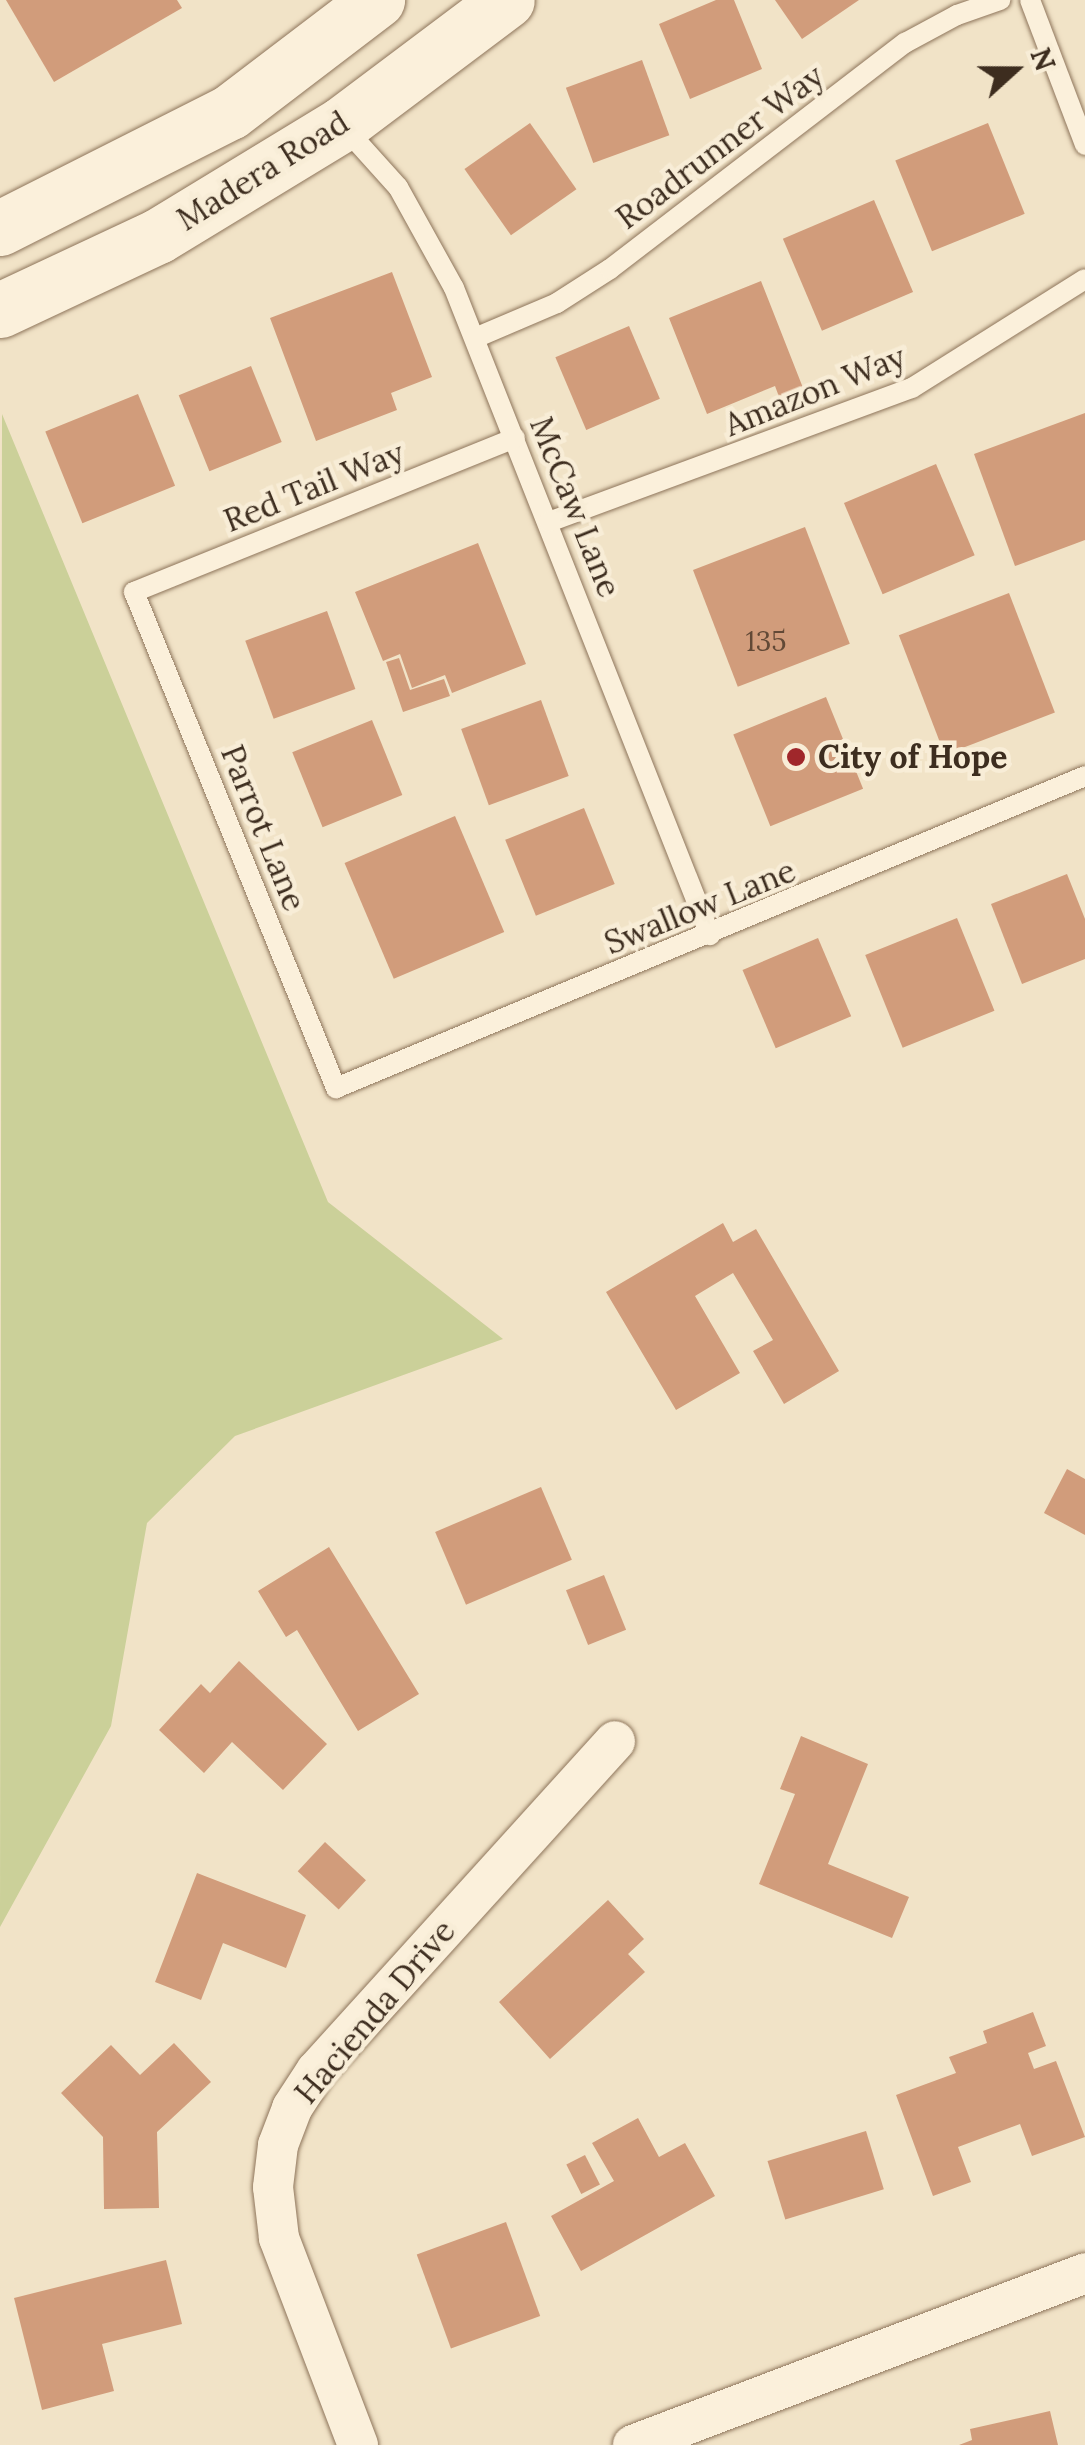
<!DOCTYPE html>
<style>
body{margin:0}
#map{position:relative;width:1085px;height:2445px;overflow:hidden;background:#f1e3c7;font-family:Lora,serif}
div>[style]{position:absolute}
.green>*{inset:0;background:#cbd099}
.building>*{inset:0;background:#d19c7b;transform-origin:0 0}
.roads{filter:drop-shadow(0 0 2px #8e755b) drop-shadow(0 0 2px #8e755b)}
.service>*{height:20px;margin:-10px;padding:0 10px;transform-origin:10px;border-radius:10px;background:#fbf0db}
.minor>*{height:40px;margin:-20px;padding:0 20px;transform-origin:20px;border-radius:20px;background:#fbf0db}
.secondary>*{height:55px;margin:-27.5px;padding:0 27.5px;transform-origin:27.5px;border-radius:27.5px;background:#fbf0db}
.dots>*{width:28px;height:28px;translate:-50% -50%;box-sizing:border-box;border:5px solid #f8edd7;border-radius:50%}
span{translate:-50% -50%;white-space:nowrap;text-align:center;line-height:1.15;-webkit-text-stroke:9px #f8edd7;paint-order:stroke}
.number-label{font-size:28px;color:#624936}
.number-label span{-webkit-text-stroke-width:0}
.street-label{font-size:32px;color:#3d2d1f}
.poi-label{font-size:32px;color:#3d2d1f;font-weight:700}
.left{translate:0 -50%;text-align:left}
.north{position:absolute;left:965px;top:20px;width:100px;height:100px;-webkit-text-stroke:8px #f8edd7;paint-order:stroke;rotate:69deg;font-size:28px;font-weight:700;line-height:40px;text-align:center;color:#3d2d1f}
.north::after{content:'';display:block;margin:auto;width:35px;height:45px;background:#3d2d1f;clip-path:polygon(50% 0,100% 100%,50% 72%,0 100%)}
</style>
<div id="map">
<div class="green">
<i style="clip-path:polygon(2px 414px,328px 1202px,503px 1339px,235px 1436px,147px 1523px,111px 1726px,0 1927px)"></i>
</div>
<div class="building">
<i style="clip-path:polygon(6px 0,177px 0,182px 8px,54px 82px)"></i>
<i style="clip-path:polygon(716px 0,734px 0,762px 69px,690px 99px,659px 24px)"></i>
<i style="clip-path:polygon(775px 0,859px 0,802px 39px)"></i>
<i style="left:642px;top:60px;width:80px;height:81px;rotate:70deg"></i>
<i style="left:530px;top:123px;width:81px;height:80px;rotate:55deg"></i>
<i style="left:988px;top:123px;width:98px;height:100px;rotate:68deg"></i>
<i style="left:874px;top:200px;width:100px;height:99px;rotate:67deg"></i>
<i style="clip-path:polygon(392px 272px,432px 377px,391px 393px,397px 410px,316px 441px,270px 318px)"></i>
<i style="clip-path:polygon(761px 281px,805px 393px,781px 402px,775px 386px,707px 414px,669px 318px)"></i>
<i style="left:629px;top:326px;width:79px;height:80px;rotate:67deg"></i>
<i style="left:251px;top:366px;width:82px;height:78px;rotate:68deg"></i>
<i style="left:138px;top:394px;width:99px;height:100px;rotate:68deg"></i>
<i style="clip-path:polygon(1085px 413px,1085px 540px,1015px 566px,974px 454px)"></i>
<i style="left:936px;top:464px;width:99px;height:100px;rotate:67deg"></i>
<i style="left:805px;top:527px;width:125px;height:120px;rotate:69deg"></i>
<i style="clip-path:polygon(478px 543px,526px 664px,452px 693px,445px 675px,412px 688px,400px 654px,383px 661px,355px 592px)"></i>
<i style="left:1009px;top:593px;width:128px;height:118px;rotate:69deg"></i>
<i style="left:327px;top:611px;width:83px;height:87px;rotate:70deg"></i>
<i style="clip-path:polygon(399px 658px,410px 690px,444px 679px,450px 696px,403px 712px,386px 662px)"></i>
<i style="left:826px;top:697px;width:99px;height:100px;rotate:68deg"></i>
<i style="left:541px;top:700px;width:81px;height:85px;rotate:70deg"></i>
<i style="left:372px;top:720px;width:81px;height:86px;rotate:68deg"></i>
<i style="left:584px;top:808px;width:82px;height:85px;rotate:68deg"></i>
<i style="left:455px;top:816px;width:126px;height:120px;rotate:67deg"></i>
<i style="clip-path:polygon(1067px 874px,1085px 919px,1085px 959px,1022px 984px,991px 904px)"></i>
<i style="left:957px;top:918px;width:100px;height:99px;rotate:68deg"></i>
<i style="left:818px;top:938px;width:85px;height:82px;rotate:67deg"></i>
<i style="clip-path:polygon(723px 1223px,733px 1242px,756px 1229px,839px 1371px,784px 1404px,753px 1351px,773px 1340px,733px 1273px,695px 1296px,740px 1373px,676px 1410px,606px 1292px)"></i>
<i style="clip-path:polygon(1067px 1469px,1085px 1479px,1085px 1535px,1044px 1513px)"></i>
<i style="left:541px;top:1487px;width:79px;height:115px;rotate:67deg"></i>
<i style="clip-path:polygon(329px 1547px,419px 1694px,358px 1731px,297px 1630px,286px 1637px,258px 1591px)"></i>
<i style="left:604px;top:1575px;width:59px;height:41px;rotate:68deg"></i>
<i style="clip-path:polygon(239px 1661px,327px 1744px,283px 1790px,232px 1742px,204px 1773px,159px 1730px,201px 1684px,210px 1693px)"></i>
<i style="clip-path:polygon(801px 1736px,868px 1764px,828px 1864px,909px 1897px,892px 1938px,759px 1884px,795px 1794px,780px 1789px)"></i>
<i style="left:325px;top:1842px;width:56px;height:40px;rotate:43deg"></i>
<i style="clip-path:polygon(197px 1873px,306px 1915px,286px 1968px,223px 1943px,201px 2000px,155px 1982px)"></i>
<i style="clip-path:polygon(608px 1900px,644px 1939px,628px 1954px,645px 1972px,550px 2059px,499px 2002px)"></i>
<i style="clip-path:polygon(1033px 2012px,1046px 2046px,1028px 2053px,1034px 2069px,1056px 2061px,1085px 2137px,1032px 2156px,1020px 2124px,958px 2147px,971px 2182px,933px 2196px,896px 2095px,956px 2073px,949px 2057px,987px 2043px,983px 2031px)"></i>
<i style="clip-path:polygon(174px 2043px,211px 2082px,157px 2132px,159px 2208px,104px 2209px,103px 2137px,61px 2093px,111px 2045px,140px 2075px)"></i>
<i style="clip-path:polygon(638px 2118px,659px 2157px,685px 2143px,715px 2196px,581px 2271px,551px 2216px,614px 2181px,592px 2143px)"></i>
<i style="left:866px;top:2131px;width:61px;height:103px;rotate:73deg"></i>
<i style="left:585px;top:2155px;width:33px;height:21px;rotate:63deg"></i>
<i style="left:506px;top:2222px;width:100px;height:95px;rotate:70deg"></i>
<i style="clip-path:polygon(166px 2260px,182px 2324px,102px 2344px,114px 2391px,42px 2410px,14px 2298px)"></i>
<i style="clip-path:polygon(1050px 2411px,1058px 2445px,959px 2445px,972px 2440px,970px 2429px)"></i>
</div>
<div class="roads">
<div class="service">
<i style="left:1030px;top:0;width:155px;rotate:69.2deg"></i>
<i style="left:343px;top:126px;width:82px;rotate:48deg"></i>
<i style="left:398px;top:187px;width:115px;rotate:61deg"></i>
<i style="left:454px;top:288px;width:696px;rotate:68.41deg"></i>
<i style="left:475px;top:338px;width:89px;rotate:-23.1deg"></i>
<i style="left:557px;top:303px;width:63px;rotate:-32.7deg"></i>
<i style="left:610px;top:269px;width:372px;rotate:-37.5deg"></i>
<i style="left:905px;top:43px;width:59px;rotate:-28.3deg"></i>
<i style="left:957px;top:15px;width:46px;rotate:-19.2deg"></i>
<i style="left:515px;top:438px;width:411px;rotate:158deg"></i>
<i style="left:134px;top:592px;width:536px;rotate:67.84deg"></i>
<i style="left:336px;top:1088px;width:811px;rotate:-22.61deg"></i>
<i style="left:549px;top:522px;width:387px;rotate:-20.3deg"></i>
<i style="left:912px;top:388px;width:204px;rotate:-32.2deg"></i>
</div>
<div class="minor">
<i style="left:358px;top:2445px;width:222px;rotate:-110.9deg"></i>
<i style="left:279px;top:2238px;width:51px;rotate:-96.7deg"></i>
<i style="left:273px;top:2187px;width:42px;rotate:-83.2deg"></i>
<i style="left:278px;top:2145px;width:40px;rotate:-69deg"></i>
<i style="left:292px;top:2108px;width:44px;rotate:-57deg"></i>
<i style="left:316px;top:2071px;width:445px;rotate:-47.8deg"></i>
<i style="left:633px;top:2445px;width:484px;rotate:-20.8deg"></i>
</div>
<div class="secondary">
<i style="left:0;top:228px;width:258px;rotate:-26.8deg"></i>
<i style="left:230px;top:112px;width:185px;rotate:-37.3deg"></i>
<i style="left:0;top:310px;width:174px;rotate:-25.1deg"></i>
<i style="left:158px;top:236px;width:215px;rotate:-31.3deg"></i>
<i style="left:342px;top:124px;width:206px;rotate:-36.9deg"></i>
</div>
</div>
<div class="dots">
<i style="left:796px;top:757px;background:#a0272b"></i>
</div>
<div class="number-label">
<span style="left:766px;top:641px">135</span>
</div>
<div class="street-label">
<span style="left:720px;top:147px;rotate:-37deg">Roadrunner Way</span>
<span style="left:263px;top:171px;rotate:-32deg">Madera Road</span>
<span style="left:815px;top:391px;rotate:-22deg">Amazon Way</span>
<span style="left:314px;top:487px;rotate:-22deg">Red Tail Way</span>
<span style="left:575px;top:507px;rotate:68deg">McCaw Lane</span>
<span style="left:263px;top:828px;rotate:68deg">Parrot Lane</span>
<span style="left:700px;top:907px;rotate:-22deg">Swallow Lane</span>
<span style="left:375px;top:2012px;rotate:-50deg">Hacienda Drive</span>
</div>
<div class="poi-label">
<span class="left" style="left:818px;top:757px">City of Hope</span>
</div>
<div class="north">N</div>
</div>
